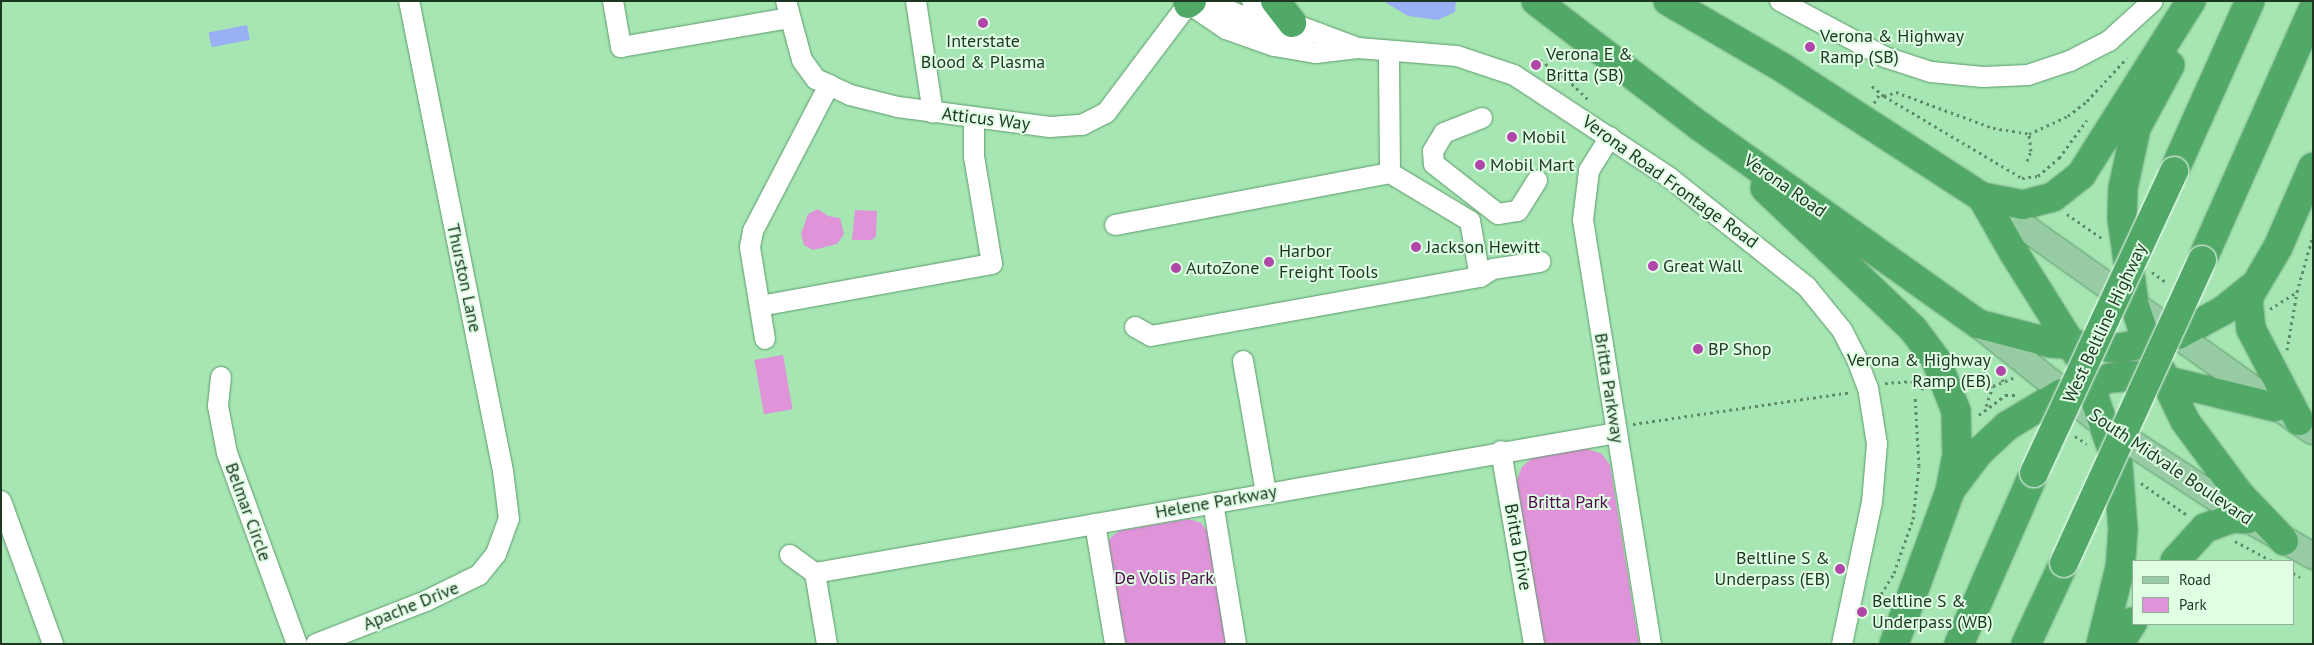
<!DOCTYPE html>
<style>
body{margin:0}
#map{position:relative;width:2314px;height:645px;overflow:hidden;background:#a6e6b3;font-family:"PT Sans",sans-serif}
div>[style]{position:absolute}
.green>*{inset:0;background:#df93d8;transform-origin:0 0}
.water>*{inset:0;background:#9ab0f4;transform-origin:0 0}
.path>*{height:3px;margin-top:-1.5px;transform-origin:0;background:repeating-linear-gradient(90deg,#5e8a67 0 2.5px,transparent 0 6.5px)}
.roads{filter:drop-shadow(0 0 1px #5d9a6b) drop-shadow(0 0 1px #5d9a6b)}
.minor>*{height:20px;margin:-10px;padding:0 10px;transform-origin:10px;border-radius:10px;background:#fff}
.major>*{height:26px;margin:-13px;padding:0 13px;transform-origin:13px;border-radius:13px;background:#97cba4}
.highway>*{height:28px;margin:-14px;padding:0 14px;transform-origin:14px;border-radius:14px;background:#51a968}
.bridges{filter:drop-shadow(0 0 1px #fff) drop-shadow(0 0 1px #fff)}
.highway-bridge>*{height:28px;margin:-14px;padding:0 14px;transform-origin:14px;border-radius:14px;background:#51a968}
.dots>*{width:14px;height:14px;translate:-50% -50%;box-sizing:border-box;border:2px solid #dffee4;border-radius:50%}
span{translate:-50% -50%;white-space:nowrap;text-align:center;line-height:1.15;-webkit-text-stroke:4px #dffee4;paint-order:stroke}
.poi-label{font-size:18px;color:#1c3622}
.left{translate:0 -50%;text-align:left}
.right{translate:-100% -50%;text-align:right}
.street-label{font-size:18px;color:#1c3622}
.park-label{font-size:18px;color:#4f0b4c}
.frame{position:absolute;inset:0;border:2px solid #1c3622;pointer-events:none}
.legend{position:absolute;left:2132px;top:560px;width:162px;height:65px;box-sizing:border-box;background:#dffee4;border:1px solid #91ae96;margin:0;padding:6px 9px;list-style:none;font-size:15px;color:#1c3622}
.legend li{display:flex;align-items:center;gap:10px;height:25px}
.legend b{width:25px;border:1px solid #91ae96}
</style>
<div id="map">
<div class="green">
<i style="clip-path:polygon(818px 209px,828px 216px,840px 218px,844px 234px,837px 244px,813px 250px,804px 245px,801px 234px,808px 214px)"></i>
<i style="clip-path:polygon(855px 210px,877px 211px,876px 236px,872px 240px,852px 240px)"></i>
<i style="left:783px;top:355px;width:55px;height:29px;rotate:80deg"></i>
<i style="clip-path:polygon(1585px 448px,1602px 454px,1610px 465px,1639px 644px,1543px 644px,1516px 482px,1522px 467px,1532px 458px)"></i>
<i style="clip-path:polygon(1189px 519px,1201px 523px,1208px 532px,1227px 644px,1123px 644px,1107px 550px,1110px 538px,1119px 531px)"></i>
</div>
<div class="water">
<i style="clip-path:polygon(1383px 1px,1456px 1px,1455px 12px,1438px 20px,1408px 16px)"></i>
<i style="left:247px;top:25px;width:15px;height:39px;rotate:79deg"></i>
</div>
<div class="path">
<i style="left:1536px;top:65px;width:6px;rotate:-51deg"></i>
<i style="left:1540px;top:60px;width:33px;rotate:35deg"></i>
<i style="left:1567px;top:79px;width:32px;rotate:44deg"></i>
<i style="left:1872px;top:86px;width:16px;rotate:40deg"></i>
<i style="left:1884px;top:96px;width:161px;rotate:30.7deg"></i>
<i style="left:2022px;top:178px;width:16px;rotate:-7deg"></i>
<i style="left:2038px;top:176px;width:28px;rotate:-41deg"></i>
<i style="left:2059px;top:158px;width:47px;rotate:-53.6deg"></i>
<i style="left:1884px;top:96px;width:13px;rotate:-18deg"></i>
<i style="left:1896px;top:92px;width:103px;rotate:20.4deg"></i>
<i style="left:1993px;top:128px;width:36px;rotate:9deg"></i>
<i style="left:2029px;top:134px;width:43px;rotate:-24.8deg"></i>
<i style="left:2068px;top:116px;width:24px;rotate:-38deg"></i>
<i style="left:2087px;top:101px;width:59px;rotate:-47.1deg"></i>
<i style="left:1874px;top:103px;width:12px;rotate:-59deg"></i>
<i style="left:2027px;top:161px;width:11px;rotate:-68deg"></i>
<i style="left:2031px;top:151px;width:17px;rotate:-97deg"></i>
<i style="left:2067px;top:214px;width:44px;rotate:34.8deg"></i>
<i style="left:2152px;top:272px;width:19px;rotate:36deg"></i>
<i style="left:2270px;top:309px;width:32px;rotate:-32deg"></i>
<i style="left:2297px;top:292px;width:59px;rotate:-74.3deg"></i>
<i style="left:2287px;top:350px;width:59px;rotate:-80.2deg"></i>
<i style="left:2000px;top:373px;width:9px;rotate:69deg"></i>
<i style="left:1885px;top:383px;width:26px;rotate:-4deg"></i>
<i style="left:1911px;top:381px;width:15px;rotate:32deg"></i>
<i style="left:1986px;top:406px;width:21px;rotate:-71deg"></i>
<i style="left:1993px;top:386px;width:22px;rotate:-22deg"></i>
<i style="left:1979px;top:415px;width:34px;rotate:-37deg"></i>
<i style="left:2006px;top:395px;width:9px"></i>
<i style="left:1633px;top:424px;width:221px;rotate:-8.3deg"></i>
<i style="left:2075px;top:436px;width:14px;rotate:34deg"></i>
<i style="left:2141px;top:483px;width:56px;rotate:34.8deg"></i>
<i style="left:2235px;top:541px;width:42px;rotate:28.4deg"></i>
<i style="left:2293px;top:573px;width:8px;rotate:30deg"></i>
<i style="left:1874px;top:594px;width:7px"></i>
<i style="left:1881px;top:594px;width:25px;rotate:-58deg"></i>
<i style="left:1894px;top:573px;width:57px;rotate:-70.6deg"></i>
<i style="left:1913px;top:519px;width:53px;rotate:-83.5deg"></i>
<i style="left:1919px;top:466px;width:71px;rotate:-93.2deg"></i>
</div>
<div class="roads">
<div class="minor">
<i style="left:613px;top:1px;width:47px;rotate:80.1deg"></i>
<i style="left:621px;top:47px;width:170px;rotate:-9.8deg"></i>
<i style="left:786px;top:1px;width:61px;rotate:74.8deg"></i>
<i style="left:802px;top:60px;width:24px;rotate:54deg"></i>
<i style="left:816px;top:79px;width:17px;rotate:25deg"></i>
<i style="left:831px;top:86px;width:21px;rotate:25deg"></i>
<i style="left:850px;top:95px;width:49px;rotate:14deg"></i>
<i style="left:898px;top:107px;width:153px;rotate:7.5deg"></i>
<i style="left:1050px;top:127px;width:32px;rotate:-4deg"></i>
<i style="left:1082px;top:125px;width:27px;rotate:-27deg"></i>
<i style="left:1106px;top:113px;width:136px;rotate:-53deg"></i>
<i style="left:916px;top:1px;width:113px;rotate:81.4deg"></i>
<i style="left:1185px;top:1px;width:50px;rotate:34.3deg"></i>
<i style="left:1226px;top:29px;width:51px;rotate:19.5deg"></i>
<i style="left:1274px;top:46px;width:43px;rotate:9.5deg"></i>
<i style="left:1316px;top:53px;width:42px;rotate:-6.8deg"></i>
<i style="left:1358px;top:48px;width:99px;rotate:4.6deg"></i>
<i style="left:1457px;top:56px;width:60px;rotate:18.4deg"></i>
<i style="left:1514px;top:75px;width:187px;rotate:33.4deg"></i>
<i style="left:1670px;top:178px;width:175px;rotate:38.5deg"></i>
<i style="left:1807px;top:287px;width:55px;rotate:50.9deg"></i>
<i style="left:1842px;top:330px;width:30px;rotate:63deg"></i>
<i style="left:1856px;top:357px;width:33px;rotate:69deg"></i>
<i style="left:1868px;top:388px;width:57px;rotate:80.9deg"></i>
<i style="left:1877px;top:444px;width:58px;rotate:94.9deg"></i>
<i style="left:1872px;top:502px;width:145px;rotate:101.9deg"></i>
<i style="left:1252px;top:1px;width:31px;rotate:33deg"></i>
<i style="left:1278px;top:18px;width:85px;rotate:20.6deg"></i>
<i style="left:1780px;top:1px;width:119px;rotate:28.1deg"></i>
<i style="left:1885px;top:57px;width:48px;rotate:18.1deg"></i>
<i style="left:1931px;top:72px;width:52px;rotate:5.5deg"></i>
<i style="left:1983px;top:77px;width:45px;rotate:-2.5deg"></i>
<i style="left:2028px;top:75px;width:44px;rotate:-18.4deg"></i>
<i style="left:2070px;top:61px;width:44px;rotate:-27.1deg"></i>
<i style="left:2109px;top:41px;width:59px;rotate:-42.3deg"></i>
<i style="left:1190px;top:4px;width:35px;rotate:8deg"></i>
<i style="left:1225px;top:9px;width:56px;rotate:22deg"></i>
<i style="left:1277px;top:30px;width:41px;rotate:4.2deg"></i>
<i style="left:1482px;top:118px;width:41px;rotate:158.5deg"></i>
<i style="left:1444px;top:133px;width:21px;rotate:121deg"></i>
<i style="left:1433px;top:151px;width:13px;rotate:86deg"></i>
<i style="left:1434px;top:164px;width:81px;rotate:38deg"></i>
<i style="left:1498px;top:214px;width:20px;rotate:-9deg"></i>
<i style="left:1518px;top:211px;width:36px;rotate:-58deg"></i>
<i style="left:1610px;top:137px;width:40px;rotate:122deg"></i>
<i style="left:1589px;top:171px;width:49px;rotate:97deg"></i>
<i style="left:1583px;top:220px;width:429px;rotate:80.9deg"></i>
<i style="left:1115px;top:225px;width:280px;rotate:-10.7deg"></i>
<i style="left:1390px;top:173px;width:122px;rotate:-90.5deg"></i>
<i style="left:1480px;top:277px;width:15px;rotate:-32deg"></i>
<i style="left:1493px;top:269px;width:48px;rotate:-8.5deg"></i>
<i style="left:760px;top:306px;width:236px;rotate:-10.3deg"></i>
<i style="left:992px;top:264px;width:109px;rotate:-99.5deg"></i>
<i style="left:974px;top:157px;width:38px;rotate:-90deg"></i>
<i style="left:1135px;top:327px;width:18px;rotate:29deg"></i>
<i style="left:1151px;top:336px;width:334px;rotate:-10.2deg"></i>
<i style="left:1480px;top:277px;width:57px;rotate:-100.1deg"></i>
<i style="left:1470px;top:221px;width:93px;rotate:-149deg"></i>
<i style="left:765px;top:339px;width:93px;rotate:-99.3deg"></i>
<i style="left:750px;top:247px;width:16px;rotate:-79deg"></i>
<i style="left:753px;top:231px;width:165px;rotate:-62.5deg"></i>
<i style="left:1243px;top:361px;width:134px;rotate:80.1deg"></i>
<i style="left:221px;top:377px;width:29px;rotate:96deg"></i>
<i style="left:218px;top:406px;width:48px;rotate:79.2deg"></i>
<i style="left:227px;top:453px;width:203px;rotate:69.9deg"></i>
<i style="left:1501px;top:451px;width:196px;rotate:80.3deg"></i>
<i style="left:1px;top:501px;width:152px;rotate:70deg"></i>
<i style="left:1213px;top:503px;width:143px;rotate:80.7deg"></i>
<i style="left:1095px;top:524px;width:122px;rotate:80.5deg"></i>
<i style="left:790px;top:555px;width:31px;rotate:36deg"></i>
<i style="left:815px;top:573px;width:813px;rotate:-9.91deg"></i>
<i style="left:815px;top:573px;width:72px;rotate:80.4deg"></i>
<i style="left:316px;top:644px;width:118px;rotate:-21.4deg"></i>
<i style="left:426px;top:601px;width:59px;rotate:-26.1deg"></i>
<i style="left:479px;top:575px;width:27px;rotate:-51deg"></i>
<i style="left:496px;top:554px;width:37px;rotate:-70deg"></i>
<i style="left:509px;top:519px;width:48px;rotate:-97.1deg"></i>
<i style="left:503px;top:471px;width:479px;rotate:-101.3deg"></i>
</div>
<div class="major">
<i style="left:1982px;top:197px;width:405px;rotate:35.3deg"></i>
<i style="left:1978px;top:324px;width:164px;rotate:38.6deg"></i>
<i style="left:2106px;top:426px;width:170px;rotate:33.2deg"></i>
<i style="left:2248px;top:519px;width:75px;rotate:29.6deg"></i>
</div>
<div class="highway">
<i style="left:1275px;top:1px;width:28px;rotate:52deg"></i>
<i style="left:1536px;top:1px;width:208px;rotate:37.4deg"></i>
<i style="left:1701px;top:127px;width:340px;rotate:35.4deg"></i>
<i style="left:1978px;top:324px;width:75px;rotate:14.6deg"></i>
<i style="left:2051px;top:343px;width:70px;rotate:4.1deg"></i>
<i style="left:2121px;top:348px;width:58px;rotate:-12.8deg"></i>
<i style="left:2178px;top:335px;width:52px;rotate:-28.5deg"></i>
<i style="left:2224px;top:310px;width:35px;rotate:-39deg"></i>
<i style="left:1668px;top:1px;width:133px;rotate:30.2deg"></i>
<i style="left:1783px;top:68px;width:237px;rotate:33deg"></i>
<i style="left:1982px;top:197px;width:42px;rotate:11deg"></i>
<i style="left:2023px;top:205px;width:31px;rotate:-15deg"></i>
<i style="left:2053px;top:197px;width:36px;rotate:-38deg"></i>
<i style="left:2081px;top:175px;width:206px;rotate:-57.7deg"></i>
<i style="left:1188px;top:4px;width:5px;rotate:-37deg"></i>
<i style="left:2170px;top:65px;width:72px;rotate:118.4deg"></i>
<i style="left:2136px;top:128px;width:61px;rotate:102.2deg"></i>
<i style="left:2123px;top:188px;width:30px;rotate:92deg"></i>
<i style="left:2122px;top:218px;width:86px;rotate:82deg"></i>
<i style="left:2134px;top:303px;width:43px;rotate:71.1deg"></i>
<i style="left:2148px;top:344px;width:85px;rotate:64.3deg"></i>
<i style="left:2185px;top:421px;width:91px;rotate:53.5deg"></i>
<i style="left:2239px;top:494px;width:65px;rotate:46.2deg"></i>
<i style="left:2174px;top:171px;width:186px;rotate:-65.9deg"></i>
<i style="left:1765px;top:188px;width:204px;rotate:43.6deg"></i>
<i style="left:1913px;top:329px;width:39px;rotate:53deg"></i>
<i style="left:1936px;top:360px;width:55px;rotate:68.6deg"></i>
<i style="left:1956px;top:411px;width:44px;rotate:88.7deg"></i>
<i style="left:1957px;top:455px;width:37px;rotate:101deg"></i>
<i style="left:1950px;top:491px;width:163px;rotate:110.1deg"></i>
<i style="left:1982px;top:197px;width:64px;rotate:60.3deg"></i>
<i style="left:2014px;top:253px;width:126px;rotate:57.9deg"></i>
<i style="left:2081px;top:360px;width:112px;rotate:70.8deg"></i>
<i style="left:2118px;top:466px;width:63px;rotate:85.5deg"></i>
<i style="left:2123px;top:529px;width:39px;rotate:94deg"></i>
<i style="left:2120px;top:568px;width:78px;rotate:104deg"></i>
<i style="left:2202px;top:260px;width:274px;rotate:-66.1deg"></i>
<i style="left:2299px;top:421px;width:104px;rotate:-117.6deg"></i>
<i style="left:2251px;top:329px;width:31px;rotate:-96deg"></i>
<i style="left:2248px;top:298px;width:59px;rotate:-59.5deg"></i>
<i style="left:2278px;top:247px;width:87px;rotate:-66.4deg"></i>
<i style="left:1954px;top:485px;width:39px;rotate:-53deg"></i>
<i style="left:1977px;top:454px;width:41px;rotate:-43deg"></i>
<i style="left:2007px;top:426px;width:64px;rotate:-31deg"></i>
<i style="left:2062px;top:393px;width:50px;rotate:-17.4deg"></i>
<i style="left:2110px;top:378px;width:31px;rotate:-4deg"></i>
<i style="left:2141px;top:376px;width:23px;rotate:10deg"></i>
<i style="left:2164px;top:380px;width:115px;rotate:13.6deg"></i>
<i style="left:2175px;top:561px;width:45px;rotate:-47.7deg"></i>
<i style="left:2205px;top:528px;width:29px;rotate:-20deg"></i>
<i style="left:2232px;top:518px;width:16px;rotate:4deg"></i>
<i style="left:1959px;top:644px;width:187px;rotate:-66.3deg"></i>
<i style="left:2026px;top:644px;width:89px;rotate:-64.9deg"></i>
<i style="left:2119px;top:644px;width:26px;rotate:-58deg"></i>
</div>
</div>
<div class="bridges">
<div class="highway-bridge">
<i style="left:2034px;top:473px;width:333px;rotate:-65.1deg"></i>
<i style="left:2064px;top:563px;width:333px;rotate:-65.5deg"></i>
</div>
</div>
<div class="dots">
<i style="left:983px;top:23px;background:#af46a8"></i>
<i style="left:1810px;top:47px;background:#af46a8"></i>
<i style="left:1536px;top:65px;background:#af46a8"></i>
<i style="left:1512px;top:137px;background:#af46a8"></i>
<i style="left:1480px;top:165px;background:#af46a8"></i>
<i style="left:1416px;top:247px;background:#af46a8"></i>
<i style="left:1269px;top:262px;background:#af46a8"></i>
<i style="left:1653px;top:266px;background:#af46a8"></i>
<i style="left:1176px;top:268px;background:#af46a8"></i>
<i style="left:1698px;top:349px;background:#af46a8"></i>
<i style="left:2001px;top:371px;background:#af46a8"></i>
<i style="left:1840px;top:569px;background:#af46a8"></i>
<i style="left:1862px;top:612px;background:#af46a8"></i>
</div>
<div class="poi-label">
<span class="left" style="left:1820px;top:47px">Verona &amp; Highway<br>Ramp (SB)</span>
<span style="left:983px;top:52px">Interstate<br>Blood &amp; Plasma</span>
<span class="left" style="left:1546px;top:65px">Verona E &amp;<br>Britta (SB)</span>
<span class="left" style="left:1522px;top:137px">Mobil</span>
<span class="left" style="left:1490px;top:165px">Mobil Mart</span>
<span class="left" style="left:1426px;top:247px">Jackson Hewitt</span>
<span class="left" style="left:1279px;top:262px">Harbor<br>Freight Tools</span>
<span class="left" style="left:1663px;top:266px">Great Wall</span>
<span class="left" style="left:1186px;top:268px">AutoZone</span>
<span class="left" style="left:1708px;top:349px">BP Shop</span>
<span class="right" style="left:1991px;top:371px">Verona &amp; Highway<br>Ramp (EB)</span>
<span class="right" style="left:1830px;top:569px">Beltline S &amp;<br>Underpass (EB)</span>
<span class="left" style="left:1872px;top:612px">Beltline S &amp;<br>Underpass (WB)</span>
</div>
<div class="street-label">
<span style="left:986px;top:119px;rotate:7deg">Atticus Way</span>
<span style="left:1670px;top:182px;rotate:36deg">Verona Road Frontage Road</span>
<span style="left:1785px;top:186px;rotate:35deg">Verona Road</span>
<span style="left:464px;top:278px;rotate:78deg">Thurston Lane</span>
<span style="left:2105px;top:323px;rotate:-65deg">West Beltline Highway</span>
<span style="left:1609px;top:388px;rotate:81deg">Britta Parkway</span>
<span style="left:2171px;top:467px;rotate:34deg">South Midvale Boulevard</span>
<span style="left:1216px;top:502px;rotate:-10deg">Helene Parkway</span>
<span style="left:248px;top:512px;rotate:70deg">Belmar Circle</span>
<span style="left:1518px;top:547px;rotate:80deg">Britta Drive</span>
<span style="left:411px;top:606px;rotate:-22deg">Apache Drive</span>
</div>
<div class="park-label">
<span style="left:1568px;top:502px">Britta Park</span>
<span style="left:1164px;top:578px">De Volis Park</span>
</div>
<div class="frame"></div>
<ul class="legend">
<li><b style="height:6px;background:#97cba4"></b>Road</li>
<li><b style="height:14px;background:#df93d8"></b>Park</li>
</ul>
</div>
